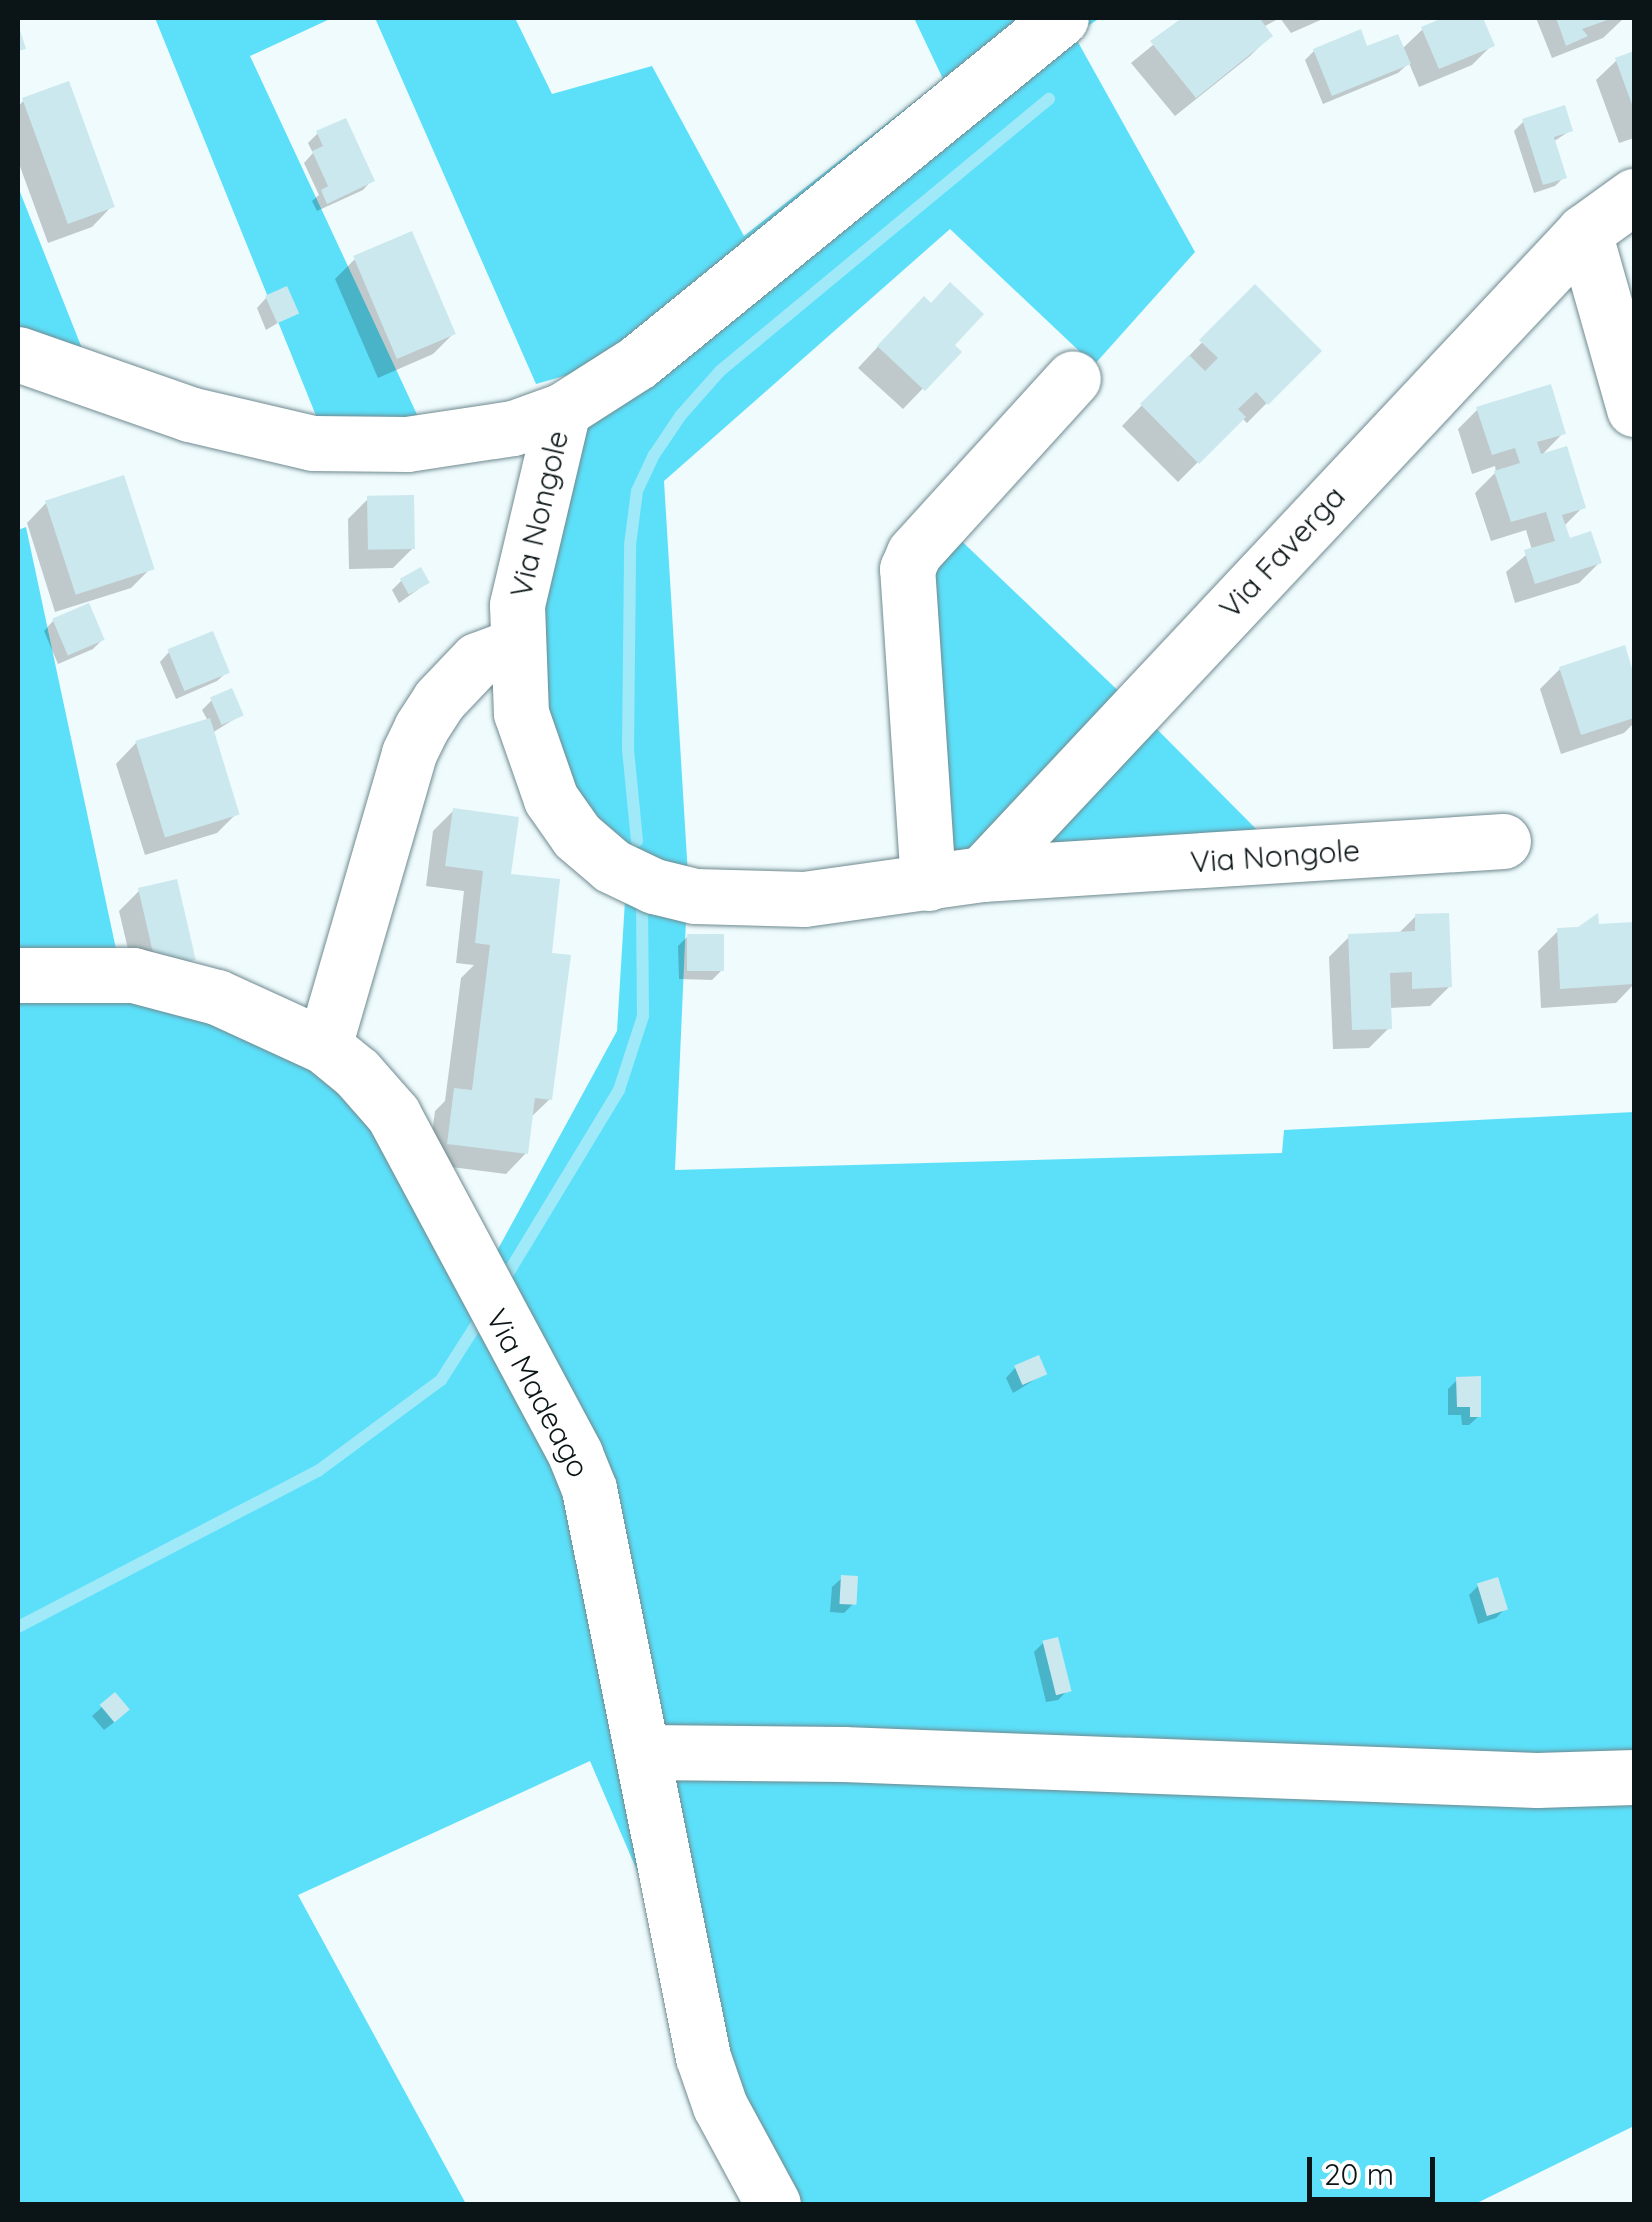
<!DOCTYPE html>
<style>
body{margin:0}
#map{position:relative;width:1652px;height:2222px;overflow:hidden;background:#effbfd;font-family:Quicksand,sans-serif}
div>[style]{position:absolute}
.green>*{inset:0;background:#5ce0fa}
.shadow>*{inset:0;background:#0003}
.stream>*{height:12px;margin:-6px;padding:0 6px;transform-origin:6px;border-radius:6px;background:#a0e9f8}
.building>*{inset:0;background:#cbe8ee;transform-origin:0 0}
.roads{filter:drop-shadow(0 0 2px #6f8a90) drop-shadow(0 0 2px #6f8a90)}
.minor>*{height:55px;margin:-27.5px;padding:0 27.5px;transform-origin:27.5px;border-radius:27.5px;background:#fff}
span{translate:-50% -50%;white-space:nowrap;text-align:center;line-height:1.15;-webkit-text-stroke:9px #fff;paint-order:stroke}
.street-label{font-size:30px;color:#0b1517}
.frame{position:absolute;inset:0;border:20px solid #0b1517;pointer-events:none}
.scale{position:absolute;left:1307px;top:2157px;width:128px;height:45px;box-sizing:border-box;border:5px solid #0b1517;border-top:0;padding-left:12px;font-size:30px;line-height:35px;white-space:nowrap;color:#0b1517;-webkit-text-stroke:8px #fff;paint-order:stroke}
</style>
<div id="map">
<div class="green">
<i style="clip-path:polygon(155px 18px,332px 18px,250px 56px,421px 423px,317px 418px)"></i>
<i style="clip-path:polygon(375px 18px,515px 18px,552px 94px,652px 66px,744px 236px,943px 79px,914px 18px,1100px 18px,1074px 35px,1195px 252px,1094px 365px,950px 229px,664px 481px,688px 875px,675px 1170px,1282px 1153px,1284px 1130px,1634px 1112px,1634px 2126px,1475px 2204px,780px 2204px,590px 1761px,298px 1895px,466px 2204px,18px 2204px,18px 530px,26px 527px,119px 963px,360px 1059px,492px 1260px,617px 1031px,626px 884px,563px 786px,534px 699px,541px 589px,578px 372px,536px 384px)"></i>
<i style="clip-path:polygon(18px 187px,87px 361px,18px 341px)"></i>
<i style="clip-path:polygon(948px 528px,1130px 702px,1269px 842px,925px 869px,920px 555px)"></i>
</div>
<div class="shadow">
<i style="clip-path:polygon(1186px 18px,1280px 18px,1263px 27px,1270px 36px,1250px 56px,1175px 116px,1131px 63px)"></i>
<i style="clip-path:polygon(1280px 18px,1325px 18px,1291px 33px)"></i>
<i style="clip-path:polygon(1450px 18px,1481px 18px,1492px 45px,1472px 65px,1419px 87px,1409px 63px,1398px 73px,1323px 104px,1305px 60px,1314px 51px,1402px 49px,1423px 29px)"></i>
<i style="clip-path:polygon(1536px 18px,1624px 18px,1603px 38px,1552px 58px)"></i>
<i style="clip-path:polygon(1634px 54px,1634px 138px,1619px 143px,1596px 80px,1617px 60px)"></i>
<i style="clip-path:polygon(23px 101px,112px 206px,92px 227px,48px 243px,18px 161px,18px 107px)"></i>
<i style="clip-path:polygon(1523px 122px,1571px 130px,1553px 142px,1564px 177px,1555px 186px,1534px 193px,1514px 131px)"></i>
<i style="clip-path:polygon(318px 133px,372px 180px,363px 190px,317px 211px,312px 201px,319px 195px,304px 163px,313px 153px,308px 143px)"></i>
<i style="clip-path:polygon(355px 259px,453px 334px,433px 354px,378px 378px,335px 279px)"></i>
<i style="clip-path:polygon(1255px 287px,1318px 351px,1247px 423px,1242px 418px,1178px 482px,1122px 426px)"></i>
<i style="clip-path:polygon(266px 298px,296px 312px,266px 330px,257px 308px)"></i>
<i style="clip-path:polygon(904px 319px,958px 352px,903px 409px,858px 368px)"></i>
<i style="clip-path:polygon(1478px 409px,1563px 433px,1540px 457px,1583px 507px,1563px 527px,1568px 541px,1599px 563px,1579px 583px,1515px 603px,1506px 572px,1532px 550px,1526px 530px,1491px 541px,1475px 493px,1496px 472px,1495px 466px,1472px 474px,1458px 429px)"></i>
<i style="clip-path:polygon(368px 499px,413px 548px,393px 568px,349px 569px,348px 519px)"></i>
<i style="clip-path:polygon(47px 502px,151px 568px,131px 588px,55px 612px,27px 523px)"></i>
<i style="clip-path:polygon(402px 580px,427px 583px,399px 603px,392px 590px)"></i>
<i style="clip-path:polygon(53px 621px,102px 640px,93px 649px,58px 664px,44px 631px)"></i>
<i style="clip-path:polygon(1623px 648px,1634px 683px,1634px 723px,1624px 733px,1561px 754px,1540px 689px,1560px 669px)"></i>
<i style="clip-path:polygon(169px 652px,227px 672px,217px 681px,176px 699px,160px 662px)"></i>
<i style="clip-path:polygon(212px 700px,241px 715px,212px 733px,237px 813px,217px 833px,145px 855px,116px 764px,136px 743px,208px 721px,202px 710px)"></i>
<i style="clip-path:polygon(453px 811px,508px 876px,546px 955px,550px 1099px,530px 1118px,526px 1153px,506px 1174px,428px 1164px,435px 1111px,445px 1101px,461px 978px,474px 965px,456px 963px,464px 891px,426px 886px,433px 831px)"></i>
<i style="clip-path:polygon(139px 891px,193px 959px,173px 979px,137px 987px,119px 911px)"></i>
<i style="clip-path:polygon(1416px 916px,1450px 986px,1430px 1006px,1389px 1008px,1389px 1028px,1369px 1048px,1333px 1049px,1329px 957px,1349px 937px,1398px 934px)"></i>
<i style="clip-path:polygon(1632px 925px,1634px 984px,1616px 1003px,1541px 1008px,1538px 951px,1558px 931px)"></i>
<i style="clip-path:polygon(688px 936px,722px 970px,712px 980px,679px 979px,678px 946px)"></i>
<i style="clip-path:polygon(1015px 1368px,1044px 1374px,1013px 1393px,1006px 1378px)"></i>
<i style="clip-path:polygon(1458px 1379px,1479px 1416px,1469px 1425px,1462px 1425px,1461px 1415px,1448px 1415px,1448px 1389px)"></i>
<i style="clip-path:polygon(842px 1578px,853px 1604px,844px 1613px,830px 1612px,832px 1587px)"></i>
<i style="clip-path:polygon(1478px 1586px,1505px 1609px,1496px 1618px,1478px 1624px,1469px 1595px)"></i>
<i style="clip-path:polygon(1043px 1643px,1068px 1690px,1058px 1700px,1046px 1702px,1034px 1652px)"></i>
<i style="clip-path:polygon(102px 1707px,117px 1720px,104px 1730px,92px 1716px)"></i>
</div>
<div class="stream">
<i style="left:637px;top:841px;width:91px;rotate:-95.6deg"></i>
<i style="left:628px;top:750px;width:205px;rotate:-89.4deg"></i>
<i style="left:630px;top:545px;width:54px;rotate:-82.6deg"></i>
<i style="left:637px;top:491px;width:40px;rotate:-65deg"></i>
<i style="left:654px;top:455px;width:48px;rotate:-56deg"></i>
<i style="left:681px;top:415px;width:59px;rotate:-48.4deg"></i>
<i style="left:720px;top:371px;width:427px;rotate:-39.6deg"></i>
<i style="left:501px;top:1285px;width:228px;rotate:-58.8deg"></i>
<i style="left:619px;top:1090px;width:78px;rotate:-72deg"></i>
<i style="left:643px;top:1016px;width:120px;rotate:-90.5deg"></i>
<i style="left:18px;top:1627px;width:338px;rotate:-27.5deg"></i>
<i style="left:318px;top:1471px;width:153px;rotate:-36.5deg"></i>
<i style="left:441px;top:1380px;width:78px;rotate:-57.5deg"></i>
</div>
<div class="building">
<i style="clip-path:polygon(1182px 18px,1266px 18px,1261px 20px,1273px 36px,1196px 98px,1150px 41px)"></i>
<i style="clip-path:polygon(1443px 18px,1483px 18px,1495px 46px,1439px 69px,1421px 27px)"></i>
<i style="clip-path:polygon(1556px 18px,1613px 18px,1582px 29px,1588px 36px,1566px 46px)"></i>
<i style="clip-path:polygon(18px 24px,26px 49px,18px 51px)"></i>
<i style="clip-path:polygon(1361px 29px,1367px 46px,1398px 34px,1411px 64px,1332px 96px,1313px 49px)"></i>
<i style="clip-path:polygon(1634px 51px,1634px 110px,1615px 58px)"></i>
<i style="left:69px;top:81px;width:134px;height:50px;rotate:70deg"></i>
<i style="clip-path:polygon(1565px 105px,1573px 131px,1554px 137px,1567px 178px,1543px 185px,1522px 119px)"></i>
<i style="clip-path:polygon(346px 118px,375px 181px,327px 204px,321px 190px,328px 186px,312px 151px,323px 146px,316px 131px)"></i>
<i style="left:412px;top:231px;width:112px;height:64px;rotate:67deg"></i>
<i style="clip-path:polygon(950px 282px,984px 314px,955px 345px,962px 352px,925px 391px,877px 346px,924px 296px,931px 303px)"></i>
<i style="clip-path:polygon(1255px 284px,1322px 351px,1268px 405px,1256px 392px,1238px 409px,1246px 417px,1199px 464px,1140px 404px,1189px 355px,1205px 371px,1218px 358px,1199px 340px)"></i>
<i style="left:287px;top:286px;width:30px;height:24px;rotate:66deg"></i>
<i style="clip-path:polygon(1551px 384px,1566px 434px,1537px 442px,1541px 454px,1567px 446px,1586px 508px,1562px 515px,1570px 538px,1591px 531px,1602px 563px,1535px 584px,1524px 550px,1555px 541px,1546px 512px,1511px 522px,1494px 471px,1520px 463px,1515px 448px,1492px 455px,1476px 407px)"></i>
<i style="left:124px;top:475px;width:99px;height:83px;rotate:72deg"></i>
<i style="left:414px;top:495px;width:54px;height:47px;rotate:89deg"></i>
<i style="left:421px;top:567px;width:18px;height:24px;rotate:61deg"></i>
<i style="left:89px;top:603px;width:40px;height:40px;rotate:67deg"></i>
<i style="left:213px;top:631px;width:45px;height:49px;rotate:68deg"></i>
<i style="clip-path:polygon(1625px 645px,1634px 675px,1634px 718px,1581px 735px,1559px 667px)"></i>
<i style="left:232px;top:688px;width:30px;height:24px;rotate:67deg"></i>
<i style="left:210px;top:718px;width:101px;height:78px;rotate:73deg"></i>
<i style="clip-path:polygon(453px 808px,519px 817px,511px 874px,560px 879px,552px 953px,571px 955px,552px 1100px,535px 1098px,528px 1154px,447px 1144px,454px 1088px,472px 1090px,490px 945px,475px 943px,483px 871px,445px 866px)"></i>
<i style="left:177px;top:879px;width:83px;height:40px;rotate:77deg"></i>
<i style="clip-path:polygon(1449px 913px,1452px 987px,1412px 989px,1412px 972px,1390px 973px,1392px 1029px,1352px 1030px,1348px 934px,1415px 931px,1415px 914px)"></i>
<i style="clip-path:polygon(1598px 913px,1599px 924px,1634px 922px,1634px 984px,1560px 989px,1557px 928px,1578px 927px)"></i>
<i style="left:687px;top:934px;width:37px;height:37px"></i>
<i style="left:1039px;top:1355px;width:21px;height:27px;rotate:67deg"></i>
<i style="clip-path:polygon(1481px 1376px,1481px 1417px,1470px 1417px,1470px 1407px,1457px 1407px,1456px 1377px)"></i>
<i style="left:841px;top:1575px;width:17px;height:29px;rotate:3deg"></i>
<i style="left:1498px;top:1577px;width:34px;height:22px;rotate:73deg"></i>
<i style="left:1058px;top:1637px;width:56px;height:16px;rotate:76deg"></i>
<i style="left:115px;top:1692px;width:23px;height:20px;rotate:50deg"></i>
</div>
<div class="roads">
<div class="minor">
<i style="left:1584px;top:232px;width:184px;rotate:74.2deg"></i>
<i style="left:18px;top:354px;width:181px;rotate:19.3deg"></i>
<i style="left:189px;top:414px;width:127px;rotate:13.2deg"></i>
<i style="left:313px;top:443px;width:94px;rotate:0.6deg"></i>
<i style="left:407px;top:444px;width:107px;rotate:-8.6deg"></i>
<i style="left:513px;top:428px;width:53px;rotate:-19.8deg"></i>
<i style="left:563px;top:410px;width:89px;rotate:-32.6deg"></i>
<i style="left:638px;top:362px;width:545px;rotate:-39.12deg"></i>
<i style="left:563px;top:410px;width:200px;rotate:103.3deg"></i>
<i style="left:517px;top:605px;width:108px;rotate:87.9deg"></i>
<i style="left:521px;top:713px;width:91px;rotate:70.8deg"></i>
<i style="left:551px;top:799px;width:45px;rotate:54.9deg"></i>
<i style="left:577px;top:836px;width:46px;rotate:40.6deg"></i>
<i style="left:612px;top:866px;width:47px;rotate:25.5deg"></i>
<i style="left:654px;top:886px;width:42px;rotate:13.7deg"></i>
<i style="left:695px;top:896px;width:109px;rotate:1.6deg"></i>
<i style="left:804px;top:899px;width:180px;rotate:-8deg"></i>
<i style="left:982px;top:874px;width:522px;rotate:-3.62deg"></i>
<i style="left:982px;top:874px;width:880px;rotate:-46.84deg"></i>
<i style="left:1584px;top:232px;width:62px;rotate:-35.8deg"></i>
<i style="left:928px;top:883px;width:315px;rotate:-93.8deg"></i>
<i style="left:907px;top:569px;width:17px;rotate:-66deg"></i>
<i style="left:914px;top:553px;width:236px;rotate:-47.7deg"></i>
<i style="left:18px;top:975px;width:115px"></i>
<i style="left:133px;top:975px;width:87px;rotate:14.7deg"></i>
<i style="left:217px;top:997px;width:118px;rotate:24.6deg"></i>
<i style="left:324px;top:1046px;width:43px;rotate:39.3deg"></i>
<i style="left:357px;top:1073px;width:55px;rotate:48.7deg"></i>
<i style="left:393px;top:1114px;width:386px;rotate:61.8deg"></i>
<i style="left:575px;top:1454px;width:38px;rotate:68deg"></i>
<i style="left:589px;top:1489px;width:579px;rotate:78.65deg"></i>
<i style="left:703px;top:2057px;width:52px;rotate:70.9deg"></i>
<i style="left:720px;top:2106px;width:111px;rotate:61.6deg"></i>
<i style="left:324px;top:1046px;width:305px;rotate:-73.8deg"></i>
<i style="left:409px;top:753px;width:28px;rotate:-64deg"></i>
<i style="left:421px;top:728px;width:33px;rotate:-57deg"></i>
<i style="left:439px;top:700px;width:55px;rotate:-46.5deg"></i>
<i style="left:477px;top:660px;width:43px;rotate:-20.6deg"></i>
<i style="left:644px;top:1752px;width:199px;rotate:0.6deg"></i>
<i style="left:843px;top:1754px;width:694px;rotate:2.15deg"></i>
<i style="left:1537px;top:1780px;width:97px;rotate:-1.8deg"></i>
</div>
</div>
<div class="street-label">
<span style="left:539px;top:514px;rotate:-77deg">Via Nongole</span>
<span style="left:1282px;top:552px;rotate:-47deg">Via Faverga</span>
<span style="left:1275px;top:856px;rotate:-4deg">Via Nongole</span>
<span style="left:538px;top:1393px;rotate:62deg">Via Madeago</span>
</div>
<div class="frame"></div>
<div class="scale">20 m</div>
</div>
